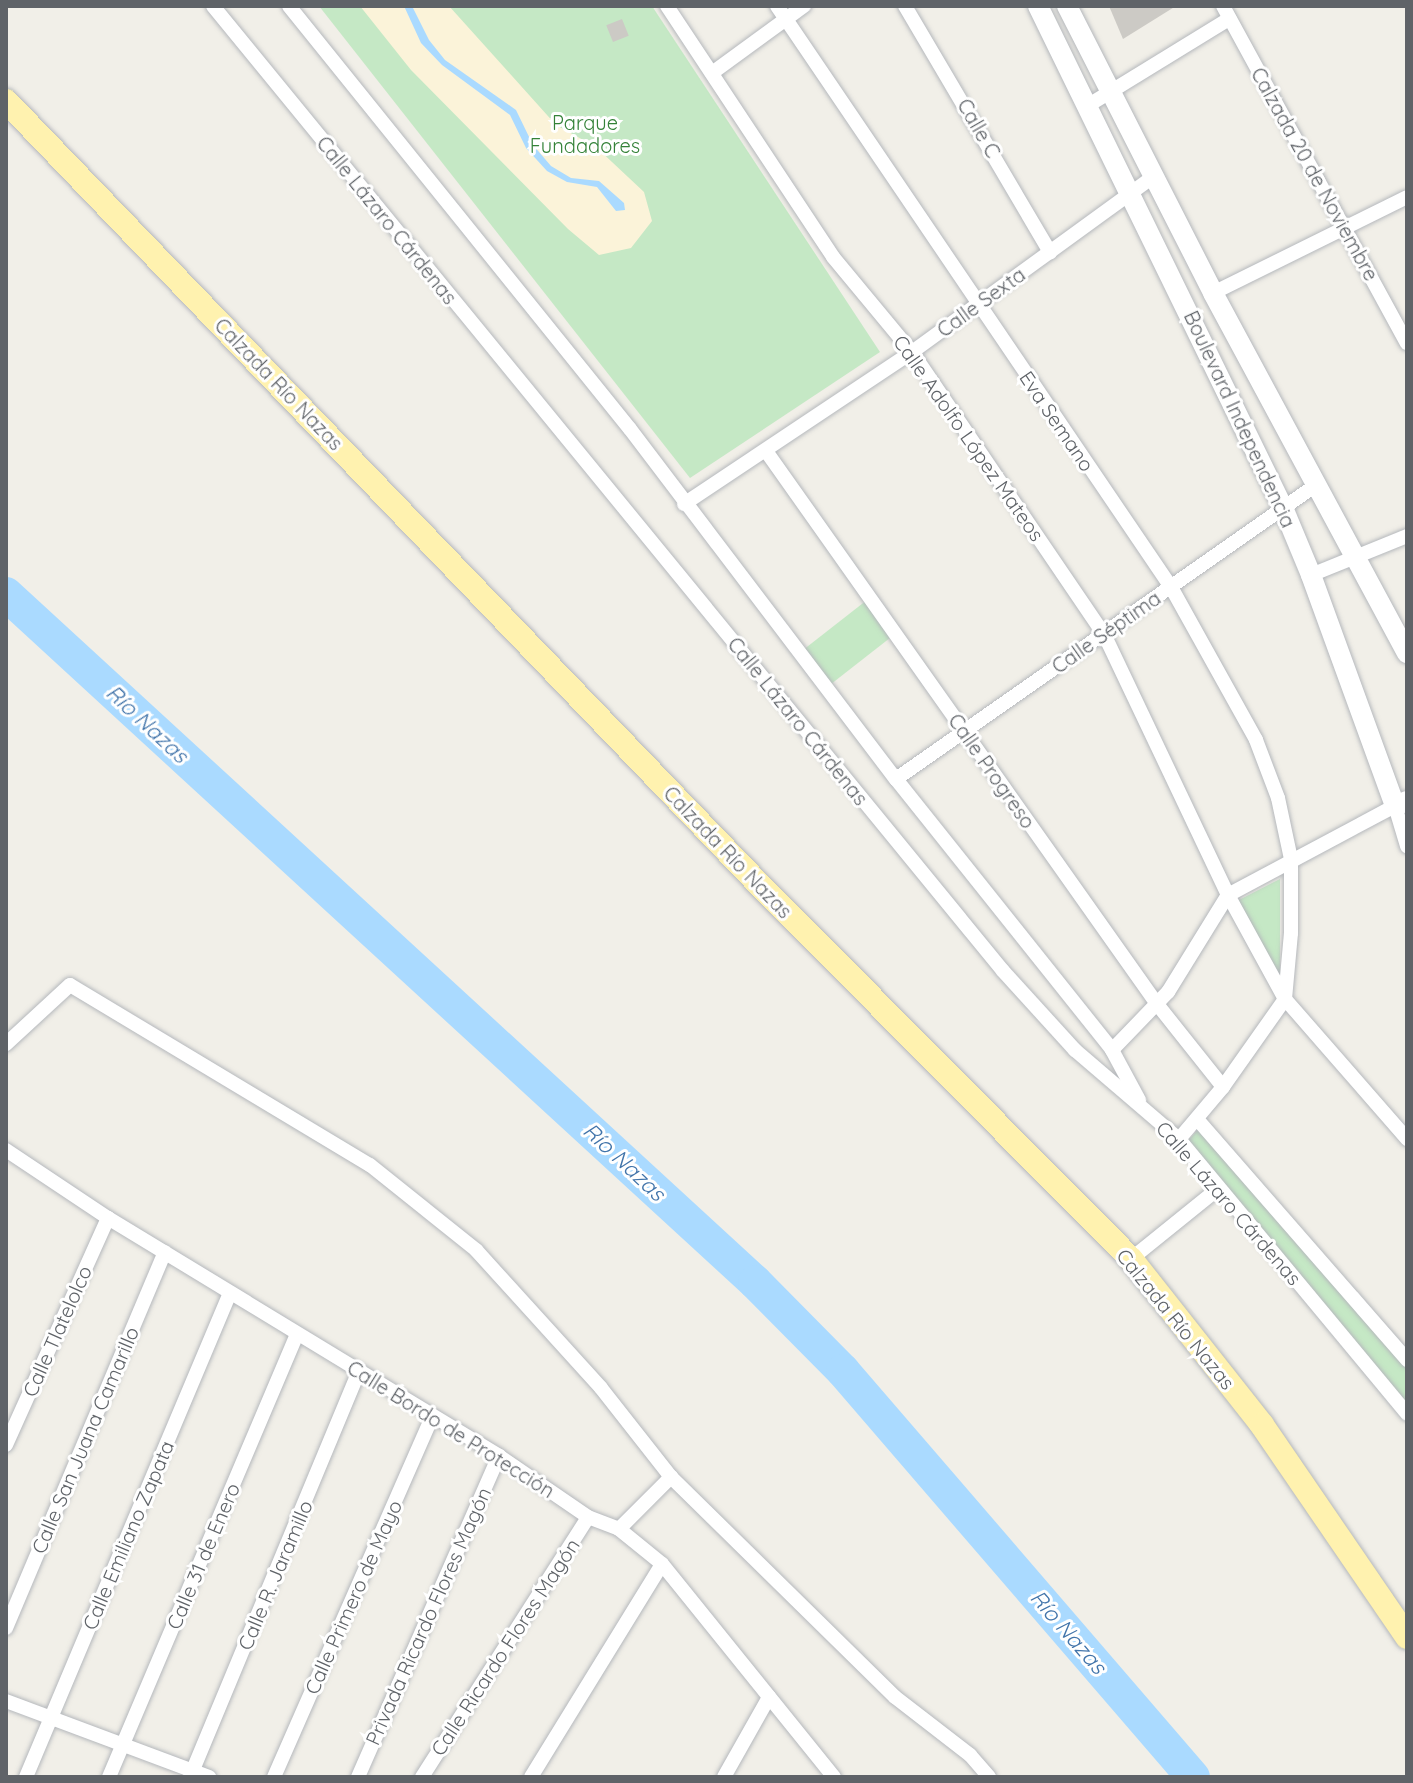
<!DOCTYPE html>
<meta charset="utf-8">
<style>
body{margin:0}
#map{position:relative;width:1413px;height:1783px;overflow:hidden;background:#f1efe8;font-family:Quicksand,sans-serif}
div>[style]{position:absolute}
.green>*{inset:0;background:#c5e8c5;transform-origin:0 0}
.sand>*{inset:0;background:#fbf3d9}
.water>*{inset:0;background:#aadaff}
.river>*{height:34px;margin:-17px;padding:0 17px;transform-origin:17px;border-radius:17px;background:#aadaff}
.building>*{inset:0;background:#cccac5;transform-origin:0 0}
.roads{filter:drop-shadow(0 0 2px #b5b8bc) drop-shadow(0 0 2px #b5b8bc)}
.street>*{height:14px;margin:-7px;padding:0 7px;transform-origin:7px;border-radius:7px;background:#fff}
.secondary>*{height:20px;margin:-10px;padding:0 10px;transform-origin:10px;border-radius:10px;background:#fff}
.primary>*{height:24px;margin:-12px;padding:0 12px;transform-origin:12px;border-radius:12px;background:#fff2af}
span{translate:-50% -50%;white-space:nowrap;text-align:center;line-height:1.15;-webkit-text-stroke:6px #fff;paint-order:stroke}
.park-label{font-size:20px;color:#348238}
.street-label{font-size:20px;color:#5f6368}
.water-label{font-size:22px;color:#4174aa;font-style:italic}
.frame{position:absolute;inset:0;border:8px solid #5f6368;pointer-events:none}
</style>
<div id="map">
<div class="green">
<i style="clip-path:polygon(319px 6px,652px 6px,880px 352px,690px 478px)"></i>
<i style="left:867px;top:600px;width:44px;height:84px;rotate:52deg"></i>
<i style="clip-path:polygon(1280px 879px,1280px 981px,1237px 901px)"></i>
<i style="clip-path:polygon(1201px 1126px,1407px 1362px,1407px 1411px,1186px 1143px)"></i>
</div>
<div class="sand">
<i style="clip-path:polygon(360px 6px,449px 6px,556px 125px,596px 147px,644px 192px,652px 221px,631px 248px,599px 255px,568px 229px,411px 70px)"></i>
</div>
<div class="water">
<i style="clip-path:polygon(404px 6px,412px 6px,429px 40px,445px 60px,516px 110px,533px 145px,551px 166px,571px 178px,599px 181px,624px 203px,625px 210px,616px 211px,597px 187px,567px 182px,547px 171px,526px 148px,510px 115px,442px 65px,421px 43px)"></i>
</div>
<div class="river">
<i style="left:6px;top:594px;width:1017px;rotate:42.57deg"></i>
<i style="left:755px;top:1282px;width:125px;rotate:45.3deg"></i>
<i style="left:843px;top:1371px;width:536px;rotate:49.24deg"></i>
</div>
<div class="building">
<i style="clip-path:polygon(1109px 6px,1176px 6px,1123px 39px)"></i>
<i style="left:622px;top:19px;width:18px;height:17px;rotate:68deg"></i>
</div>
<div class="roads">
<div class="street">
<i style="left:213px;top:6px;width:1247px;rotate:50.69deg"></i>
<i style="left:1003px;top:971px;width:107px;rotate:47.7deg"></i>
<i style="left:1075px;top:1050px;width:137px;rotate:40.6deg"></i>
<i style="left:1179px;top:1139px;width:357px;rotate:50.3deg"></i>
<i style="left:289px;top:6px;width:543px;rotate:51.13deg"></i>
<i style="left:630px;top:429px;width:440px;rotate:52.8deg"></i>
<i style="left:896px;top:779px;width:347px;rotate:51.4deg"></i>
<i style="left:1112px;top:1050px;width:57px;rotate:61.6deg"></i>
<i style="left:667px;top:6px;width:301px;rotate:56.5deg"></i>
<i style="left:833px;top:257px;width:124px;rotate:50.3deg"></i>
<i style="left:912px;top:352px;width:341px;rotate:55.8deg"></i>
<i style="left:1104px;top:634px;width:289px;rotate:64.6deg"></i>
<i style="left:1228px;top:895px;width:119px;rotate:61.3deg"></i>
<i style="left:1285px;top:999px;width:186px;rotate:48.9deg"></i>
<i style="left:777px;top:6px;width:702px;rotate:55.86deg"></i>
<i style="left:1171px;top:587px;width:175px;rotate:60.9deg"></i>
<i style="left:1256px;top:740px;width:62px;rotate:69.2deg"></i>
<i style="left:1278px;top:798px;width:62px;rotate:78deg"></i>
<i style="left:1291px;top:859px;width:74px;rotate:90deg"></i>
<i style="left:1291px;top:933px;width:66px;rotate:95.2deg"></i>
<i style="left:1285px;top:999px;width:108px;rotate:125.2deg"></i>
<i style="left:1223px;top:1087px;width:68px;rotate:130.2deg"></i>
<i style="left:905px;top:6px;width:286px;rotate:59.5deg"></i>
<i style="left:1223px;top:6px;width:384px;rotate:61.4deg"></i>
<i style="left:712px;top:73px;width:114px;rotate:-36.1deg"></i>
<i style="left:1087px;top:106px;width:167px;rotate:-31.5deg"></i>
<i style="left:1213px;top:293px;width:216px;rotate:-26.3deg"></i>
<i style="left:766px;top:451px;width:677px;rotate:54.74deg"></i>
<i style="left:1157px;top:1004px;width:106px;rotate:51.5deg"></i>
<i style="left:684px;top:504px;width:274px;rotate:-33.7deg"></i>
<i style="left:912px;top:352px;width:299px;rotate:-36deg"></i>
<i style="left:1311px;top:575px;width:104px;rotate:-22.1deg"></i>
<i style="left:896px;top:779px;width:513px;rotate:-34.99deg"></i>
<i style="left:6px;top:1044px;width:87px;rotate:-42.7deg"></i>
<i style="left:70px;top:985px;width:350px;rotate:31deg"></i>
<i style="left:370px;top:1165px;width:136px;rotate:38.7deg"></i>
<i style="left:476px;top:1250px;width:186px;rotate:47.8deg"></i>
<i style="left:601px;top:1388px;width:113px;rotate:51.8deg"></i>
<i style="left:671px;top:1477px;width:314px;rotate:44.5deg"></i>
<i style="left:895px;top:1697px;width:95px;rotate:37.7deg"></i>
<i style="left:970px;top:1755px;width:29px;rotate:49deg"></i>
<i style="left:1112px;top:1050px;width:81px;rotate:-46deg"></i>
<i style="left:1168px;top:992px;width:114px;rotate:-58.3deg"></i>
<i style="left:1228px;top:895px;width:189px;rotate:-28.1deg"></i>
<i style="left:1395px;top:806px;width:42px;rotate:73.3deg"></i>
<i style="left:1197px;top:1119px;width:320px;rotate:48.9deg"></i>
<i style="left:6px;top:1150px;width:123px;rotate:33.7deg"></i>
<i style="left:108px;top:1218px;width:458px;rotate:31.3deg"></i>
<i style="left:499px;top:1456px;width:108px;rotate:34.4deg"></i>
<i style="left:588px;top:1517px;width:33px;rotate:21deg"></i>
<i style="left:619px;top:1529px;width:55px;rotate:39.1deg"></i>
<i style="left:662px;top:1564px;width:274px;rotate:51.1deg"></i>
<i style="left:1131px;top:1259px;width:113px;rotate:-38.9deg"></i>
<i style="left:6px;top:1445px;width:249px;rotate:-65.8deg"></i>
<i style="left:619px;top:1529px;width:74px;rotate:-45deg"></i>
<i style="left:6px;top:1628px;width:408px;rotate:-67.1deg"></i>
<i style="left:6px;top:1701px;width:217px;rotate:20.5deg"></i>
<i style="left:26px;top:1777px;width:525px;rotate:-67.15deg"></i>
<i style="left:109px;top:1777px;width:480px;rotate:-67deg"></i>
<i style="left:190px;top:1777px;width:439px;rotate:-67.4deg"></i>
<i style="left:274px;top:1777px;width:393px;rotate:-66.3deg"></i>
<i style="left:358px;top:1777px;width:351px;rotate:-66.3deg"></i>
<i style="left:422px;top:1777px;width:308px;rotate:-57.4deg"></i>
<i style="left:531px;top:1777px;width:250px;rotate:-58.4deg"></i>
<i style="left:724px;top:1777px;width:92px;rotate:-60.6deg"></i>
</div>
<div class="secondary">
<i style="left:1038px;top:6px;width:561px;rotate:63.98deg"></i>
<i style="left:1284px;top:510px;width:70px;rotate:67.4deg"></i>
<i style="left:1311px;top:575px;width:246px;rotate:70deg"></i>
<i style="left:1395px;top:806px;width:13px;rotate:-23deg"></i>
<i style="left:1067px;top:6px;width:322px;rotate:63deg"></i>
<i style="left:1213px;top:293px;width:409px;rotate:61.7deg"></i>
</div>
<div class="primary">
<i style="left:6px;top:101px;width:1078px;rotate:46.13deg"></i>
<i style="left:753px;top:878px;width:537px;rotate:45.23deg"></i>
<i style="left:1131px;top:1259px;width:211px;rotate:51.7deg"></i>
<i style="left:1262px;top:1425px;width:257px;rotate:55.6deg"></i>
</div>
</div>
<div class="park-label">
<span style="left:585px;top:134px">Parque<br>Fundadores</span>
</div>
<div class="street-label">
<span style="left:979px;top:128px;rotate:60deg">Calle C</span>
<span style="left:1315px;top:174px;rotate:61deg">Calzada 20 de Noviembre</span>
<span style="left:387px;top:220px;rotate:51deg">Calle Lázaro Cárdenas</span>
<span style="left:981px;top:302px;rotate:-36deg">Calle Sexta</span>
<span style="left:279px;top:384px;rotate:46deg">Calzada Río Nazas</span>
<span style="left:1240px;top:419px;rotate:65deg">Boulevard Independencia</span>
<span style="left:1057px;top:421px;rotate:56deg">Eva Semano</span>
<span style="left:969px;top:438px;rotate:55deg">Calle Adolfo López Mateos</span>
<span style="left:1106px;top:632px;rotate:-35deg">Calle Séptima</span>
<span style="left:798px;top:721px;rotate:51deg">Calle Lázaro Cárdenas</span>
<span style="left:992px;top:771px;rotate:55deg">Calle Progreso</span>
<span style="left:728px;top:852px;rotate:46deg">Calzada Río Nazas</span>
<span style="left:1229px;top:1203px;rotate:49deg">Calle Lázaro Cárdenas</span>
<span style="left:1176px;top:1319px;rotate:51deg">Calzada Río Nazas</span>
<span style="left:57px;top:1331px;rotate:-66deg">Calle Tlatelolco</span>
<span style="left:451px;top:1429px;rotate:32deg">Calle Bordo de Protección</span>
<span style="left:85px;top:1440px;rotate:-67deg">Calle San Juana Camarillo</span>
<span style="left:128px;top:1535px;rotate:-67deg">Calle Emiliano Zapata</span>
<span style="left:203px;top:1556px;rotate:-67deg">Calle 31 de Enero</span>
<span style="left:275px;top:1575px;rotate:-67deg">Calle R. Jaramillo</span>
<span style="left:353px;top:1597px;rotate:-66deg">Calle Primero de Mayo</span>
<span style="left:428px;top:1616px;rotate:-66deg">Privada Ricardo Flores Magón</span>
<span style="left:505px;top:1647px;rotate:-57deg">Calle Ricardo Flores Magón</span>
</div>
<div class="water-label">
<span style="left:147px;top:724px;rotate:43deg">Río Nazas</span>
<span style="left:624px;top:1162px;rotate:43deg">Río Nazas</span>
<span style="left:1068px;top:1632px;rotate:49deg">Río Nazas</span>
</div>
<div class="frame"></div>
</div>
